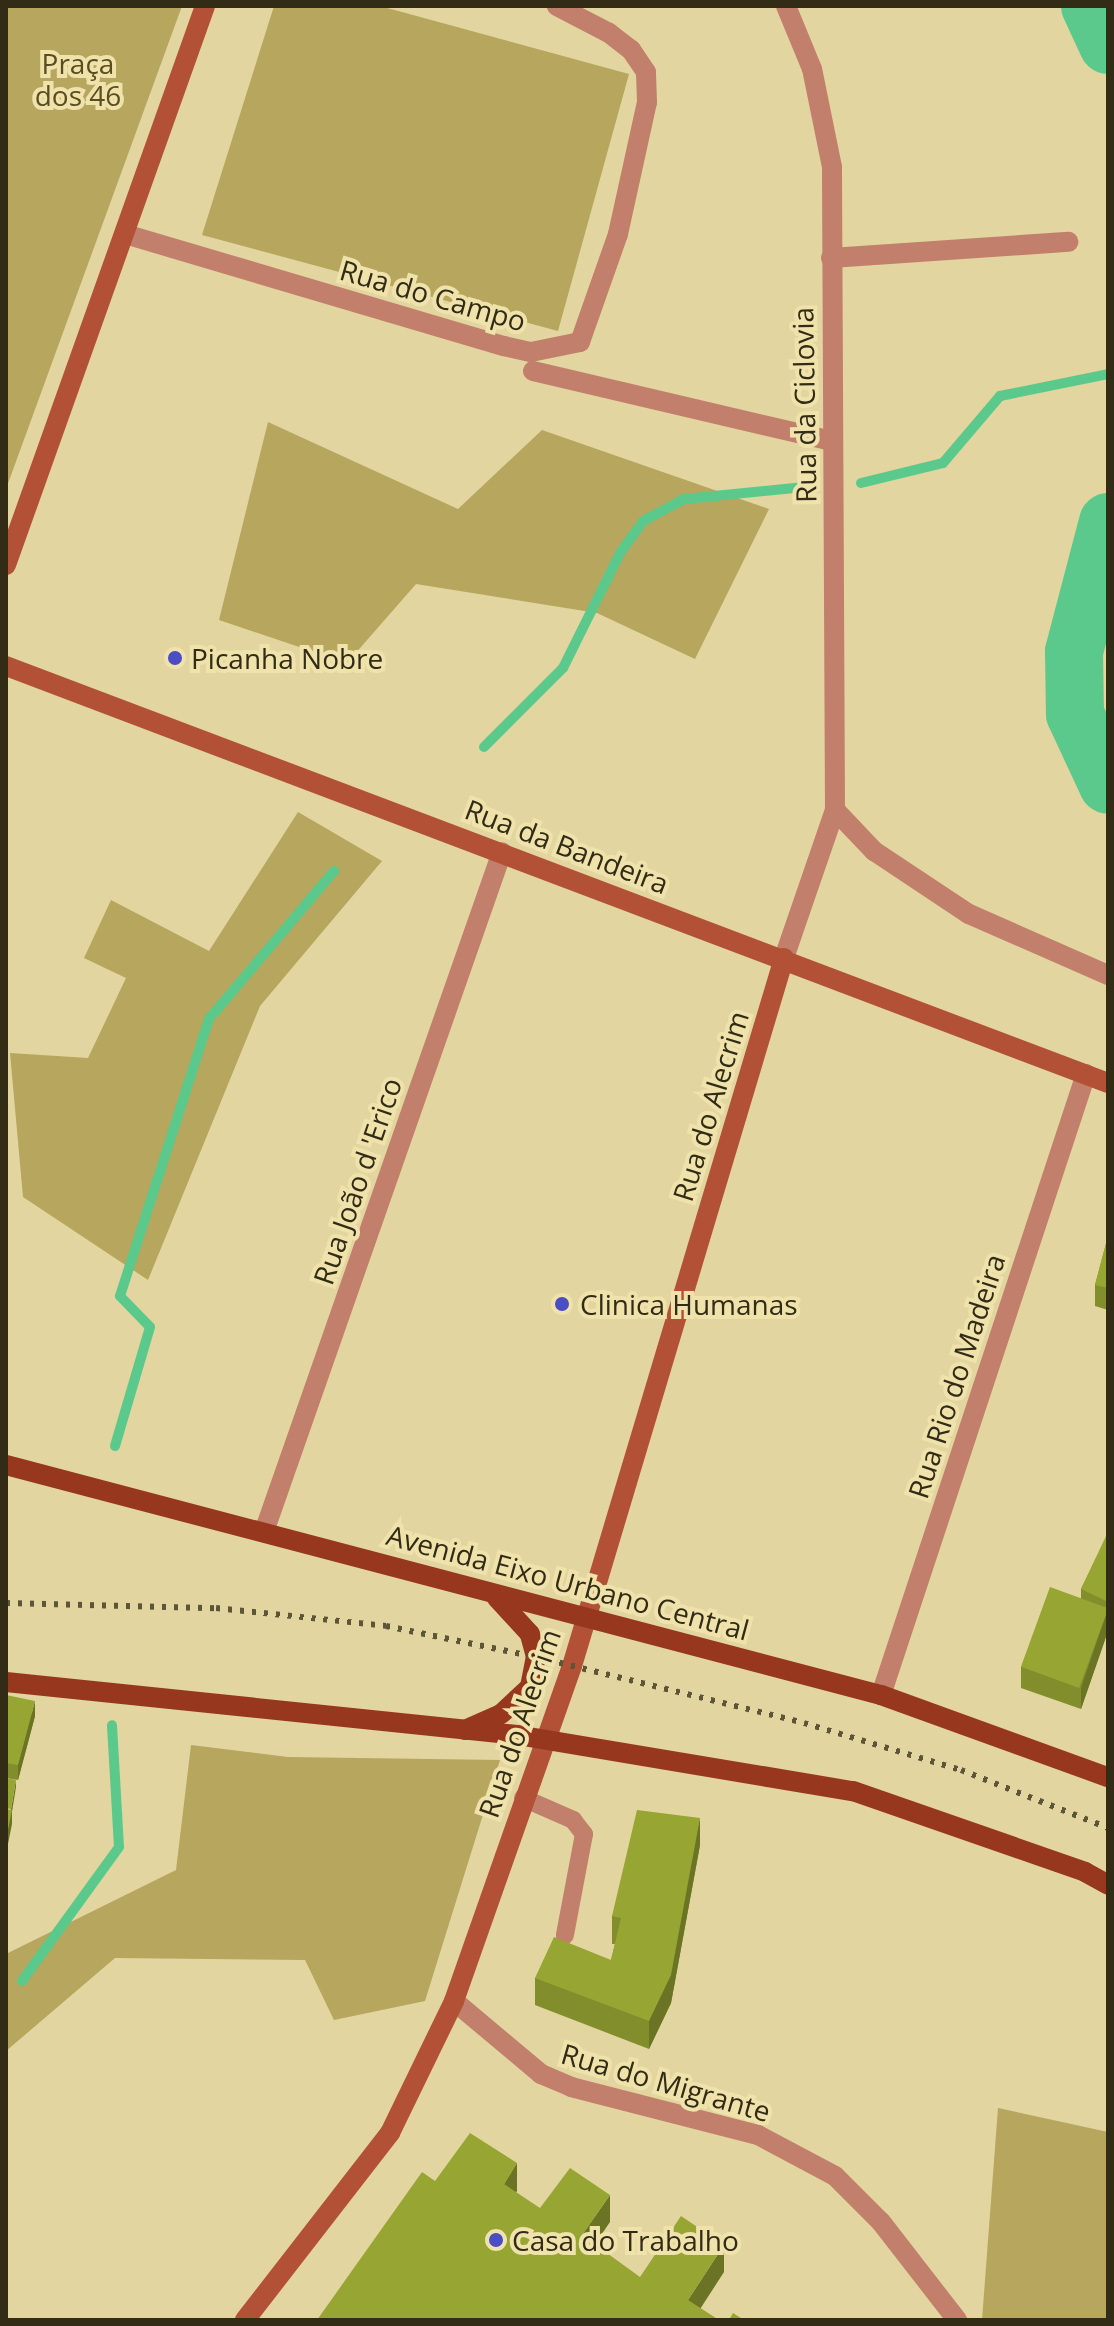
<!DOCTYPE html>
<meta charset="utf-8">
<style>
body{margin:0}
#map{position:relative;width:1114px;height:2326px;overflow:hidden;background:#e2d59f;font-family:"Open Sans",sans-serif}
div>[style]{position:absolute}
.green>*{inset:0;background:#b7a65e}
.stream>*{height:10px;margin:-5px;padding:0 5px;transform-origin:5px;border-radius:5px;background:#5bc98b}
.river>*{height:58px;margin:-29px;padding:0 29px;transform-origin:29px;border-radius:29px;background:#5bc98b}
.lane>*{height:18px;margin:-9px;padding:0 9px;transform-origin:9px;border-radius:9px;background:#c27f6c}
.street>*{height:20px;margin:-10px;padding:0 10px;transform-origin:10px;border-radius:10px;background:#c27f6c}
.secondary>*{height:20px;margin:-10px;padding:0 10px;transform-origin:10px;border-radius:10px;background:#b25136}
.primary>*{height:20px;margin:-10px;padding:0 10px;transform-origin:10px;border-radius:10px;background:#97381e}
.rail>*{height:6px;margin-top:-3px;transform-origin:0;background:repeating-linear-gradient(90deg,#5c5538 0 4px,transparent 0 12px)}
.wall>*{inset:0;background:#828e2c}
.shaded-wall>*{inset:0;background:#6a7424}
.building>*{inset:0;background:#97a533;transform-origin:0 0}
.dots>*{width:22px;height:22px;translate:-50% -50%;box-sizing:border-box;border:4px solid #efe2ab;border-radius:50%}
span{translate:-50% -50%;white-space:nowrap;text-align:center;line-height:1.15;-webkit-text-stroke:8px #efe2ab;paint-order:stroke}
.park-label{font-size:28px;color:#594e20}
.street-label{font-size:28px;color:#322c17}
.poi-label{font-size:28px;color:#322c17}
.left{translate:0 -50%;text-align:left}
.frame{position:absolute;inset:0;border:8px solid #322c17;pointer-events:none}
</style>
<div id="map">
<div class="green">
<i style="clip-path:polygon(6px 6px,182px 6px,6px 489px)"></i>
<i style="clip-path:polygon(274px 6px,380px 6px,629px 74px,558px 331px,202px 235px)"></i>
<i style="clip-path:polygon(268px 422px,458px 509px,542px 430px,769px 509px,695px 659px,597px 613px,416px 584px,347px 663px,219px 620px)"></i>
<i style="clip-path:polygon(298px 812px,382px 861px,260px 1006px,148px 1280px,23px 1197px,10px 1053px,88px 1058px,126px 978px,84px 958px,111px 900px,209px 951px)"></i>
<i style="clip-path:polygon(191px 1745px,288px 1757px,500px 1760px,425px 2001px,334px 2020px,305px 1960px,115px 1958px,6px 2051px,6px 1954px,176px 1870px)"></i>
<i style="clip-path:polygon(998px 2108px,1108px 2132px,1108px 2320px,982px 2320px)"></i>
</div>
<div class="stream">
<i style="left:861px;top:483px;width:84px;rotate:-13.7deg"></i>
<i style="left:943px;top:463px;width:88px;rotate:-49.6deg"></i>
<i style="left:1000px;top:396px;width:110px;rotate:-11.5deg"></i>
<i style="left:484px;top:747px;width:112px;rotate:-45deg"></i>
<i style="left:563px;top:668px;width:128px;rotate:-63.6deg"></i>
<i style="left:620px;top:553px;width:39px;rotate:-54deg"></i>
<i style="left:643px;top:521px;width:47px;rotate:-28.2deg"></i>
<i style="left:684px;top:499px;width:121px;rotate:-5.7deg"></i>
<i style="left:115px;top:1446px;width:124px;rotate:-73.6deg"></i>
<i style="left:150px;top:1327px;width:43px;rotate:-134.1deg"></i>
<i style="left:120px;top:1296px;width:291px;rotate:-72.2deg"></i>
<i style="left:209px;top:1019px;width:194px;rotate:-49.8deg"></i>
<i style="left:22px;top:1981px;width:165px;rotate:-54.1deg"></i>
<i style="left:119px;top:1847px;width:122px;rotate:-93.3deg"></i>
</div>
<div class="river">
<i style="left:1090px;top:6px;width:43px;rotate:65.2deg"></i>
<i style="left:1108px;top:522px;width:134px;rotate:104.7deg"></i>
<i style="left:1074px;top:652px;width:62px;rotate:89.1deg"></i>
<i style="left:1075px;top:714px;width:78px;rotate:65.1deg"></i>
</div>
<div class="lane">
<i style="left:523px;top:1798px;width:55px;rotate:23.7deg"></i>
<i style="left:573px;top:1820px;width:18px;rotate:52deg"></i>
<i style="left:584px;top:1834px;width:103px;rotate:100.7deg"></i>
</div>
<div class="street">
<i style="left:125px;top:234px;width:395px;rotate:16.5deg"></i>
<i style="left:504px;top:346px;width:28px;rotate:13deg"></i>
<i style="left:531px;top:352px;width:50px;rotate:-11.5deg"></i>
<i style="left:580px;top:342px;width:114px;rotate:-70.6deg"></i>
<i style="left:618px;top:234px;width:135px;rotate:-77.6deg"></i>
<i style="left:647px;top:102px;width:30px;rotate:-92deg"></i>
<i style="left:646px;top:72px;width:27px;rotate:-124deg"></i>
<i style="left:631px;top:50px;width:28px;rotate:-142deg"></i>
<i style="left:609px;top:33px;width:59px;rotate:-152.6deg"></i>
<i style="left:831px;top:258px;width:238px;rotate:-3.9deg"></i>
<i style="left:533px;top:371px;width:307px;rotate:13.2deg"></i>
<i style="left:835px;top:810px;width:57px;rotate:46.4deg"></i>
<i style="left:874px;top:851px;width:114px;rotate:33.6deg"></i>
<i style="left:969px;top:914px;width:152px;rotate:23.7deg"></i>
<i style="left:784px;top:958px;width:157px;rotate:-71deg"></i>
<i style="left:835px;top:810px;width:643px;rotate:-90.27deg"></i>
<i style="left:832px;top:167px;width:100px;rotate:-101.5deg"></i>
<i style="left:812px;top:69px;width:68px;rotate:-112.4deg"></i>
<i style="left:265px;top:1529px;width:717px;rotate:-70.71deg"></i>
<i style="left:881px;top:1695px;width:654px;rotate:-71.73deg"></i>
<i style="left:454px;top:2001px;width:114px;rotate:40deg"></i>
<i style="left:541px;top:2074px;width:33px;rotate:23deg"></i>
<i style="left:571px;top:2087px;width:193px;rotate:14.4deg"></i>
<i style="left:758px;top:2135px;width:87px;rotate:28deg"></i>
<i style="left:835px;top:2176px;width:65px;rotate:45deg"></i>
<i style="left:881px;top:2222px;width:124px;rotate:52.2deg"></i>
</div>
<div class="secondary">
<i style="left:6px;top:565px;width:593px;rotate:-70.4deg"></i>
<i style="left:6px;top:666px;width:1178px;rotate:20.73deg"></i>
<i style="left:245px;top:2320px;width:237px;rotate:-52.2deg"></i>
<i style="left:390px;top:2133px;width:147px;rotate:-64.1deg"></i>
<i style="left:454px;top:2001px;width:355px;rotate:-70.6deg"></i>
<i style="left:572px;top:1666px;width:739px;rotate:-73.33deg"></i>
</div>
<div class="primary">
<i style="left:6px;top:1465px;width:905px;rotate:14.73deg"></i>
<i style="left:881px;top:1695px;width:241px;rotate:19.9deg"></i>
<i style="left:6px;top:1682px;width:514px;rotate:5.92deg"></i>
<i style="left:517px;top:1735px;width:341px;rotate:9.5deg"></i>
<i style="left:853px;top:1791px;width:246px;rotate:19.2deg"></i>
<i style="left:1085px;top:1872px;width:26px;rotate:29deg"></i>
<i style="left:465px;top:1730px;width:39px;rotate:-24deg"></i>
<i style="left:501px;top:1714px;width:40px;rotate:-43deg"></i>
<i style="left:530px;top:1687px;width:31px;rotate:-79deg"></i>
<i style="left:536px;top:1657px;width:24px;rotate:-105deg"></i>
<i style="left:530px;top:1634px;width:49px;rotate:-132.5deg"></i>
</div>
<div class="rail">
<i style="left:6px;top:1603px;width:210px;rotate:1.4deg"></i>
<i style="left:216px;top:1608px;width:171px;rotate:6deg"></i>
<i style="left:386px;top:1626px;width:153px;rotate:11.7deg"></i>
<i style="left:536px;top:1657px;width:276px;rotate:13.8deg"></i>
<i style="left:804px;top:1723px;width:164px;rotate:16.7deg"></i>
<i style="left:961px;top:1770px;width:158px;rotate:21.5deg"></i>
</div>
<div class="wall">
<i style="clip-path:polygon(1108px 1236px,1108px 1310px,1095px 1306px,1095px 1285px)"></i>
<i style="clip-path:polygon(1108px 1534px,1108px 1631px,1081px 1709px,1021px 1688px,1021px 1667px,1081px 1598px,1081px 1589px)"></i>
<i style="clip-path:polygon(6px 1695px,35px 1716px,18px 1780px,6px 1778px)"></i>
<i style="clip-path:polygon(700px 1845px,671px 2003px,649px 2049px,535px 2005px,535px 1978px,611px 1960px,615px 1944px,612px 1944px,612px 1916px)"></i>
</div>
<div class="shaded-wall">
<i style="clip-path:polygon(1108px 1609px,1108px 1631px,1081px 1709px,1081px 1688px)"></i>
<i style="clip-path:polygon(35px 1701px,35px 1716px,18px 1780px,18px 1765px)"></i>
<i style="clip-path:polygon(16px 1780px,16px 1787px,12px 1812px,12px 1824px,6px 1854px,6px 1839px)"></i>
<i style="clip-path:polygon(700px 1818px,700px 1845px,671px 2003px,649px 2049px,649px 2021px)"></i>
<i style="clip-path:polygon(517px 2163px,517px 2191px,504px 2211px,504px 2184px)"></i>
<i style="clip-path:polygon(610px 2195px,610px 2222px,582px 2263px,582px 2235px)"></i>
<i style="clip-path:polygon(724px 2245px,724px 2272px,693px 2320px,688px 2300px)"></i>
</div>
<div class="building">
<i style="clip-path:polygon(1108px 1236px,1108px 1288px,1095px 1285px)"></i>
<i style="clip-path:polygon(1107px 1534px,1108px 1534px,1108px 1602px,1081px 1589px)"></i>
<i style="left:1050px;top:1587px;width:62px;height:85px;rotate:20deg"></i>
<i style="clip-path:polygon(6px 1695px,35px 1701px,18px 1765px,6px 1763px)"></i>
<i style="clip-path:polygon(6px 1778px,16px 1780px,11px 1809px,6px 1808px)"></i>
<i style="clip-path:polygon(6px 1809px,12px 1810px,6px 1839px)"></i>
<i style="clip-path:polygon(637px 1810px,700px 1818px,671px 1975px,649px 2021px,535px 1978px,554px 1937px,611px 1960px,621px 1918px,612px 1916px)"></i>
<i style="clip-path:polygon(470px 2133px,517px 2163px,504px 2184px,540px 2208px,570px 2168px,610px 2195px,582px 2235px,640px 2277px,681px 2216px,724px 2245px,688px 2300px,719px 2320px,317px 2320px,422px 2172px,435px 2181px)"></i>
<i style="clip-path:polygon(733px 2313px,744px 2320px,729px 2320px)"></i>
</div>
<div class="dots">
<i style="left:175px;top:658px;background:#4a4dc3"></i>
<i style="left:562px;top:1304px;background:#4a4dc3"></i>
<i style="left:496px;top:2240px;background:#4a4dc3"></i>
</div>
<div class="park-label">
<span style="left:78px;top:79px">Praça<br>dos 46</span>
</div>
<div class="street-label">
<span style="left:433px;top:295px;rotate:16deg">Rua do Campo</span>
<span style="left:804px;top:405px;rotate:-91deg">Rua da Ciclovia</span>
<span style="left:567px;top:846px;rotate:21deg">Rua da Bandeira</span>
<span style="left:710px;top:1106px;rotate:-73deg">Rua do Alecrim</span>
<span style="left:357px;top:1181px;rotate:-71deg">Rua João d 'Erico</span>
<span style="left:956px;top:1376px;rotate:-72deg">Rua Rio do Madeira</span>
<span style="left:568px;top:1582px;rotate:15deg">Avenida Eixo Urbano Central</span>
<span style="left:519px;top:1723px;rotate:-71deg">Rua do Alecrim</span>
<span style="left:666px;top:2082px;rotate:16deg">Rua do Migrante</span>
</div>
<div class="poi-label">
<span class="left" style="left:191px;top:658px">Picanha Nobre</span>
<span class="left" style="left:580px;top:1304px">Clinica Humanas</span>
<span class="left" style="left:512px;top:2240px">Casa do Trabalho</span>
</div>
<div class="frame"></div>
</div>
